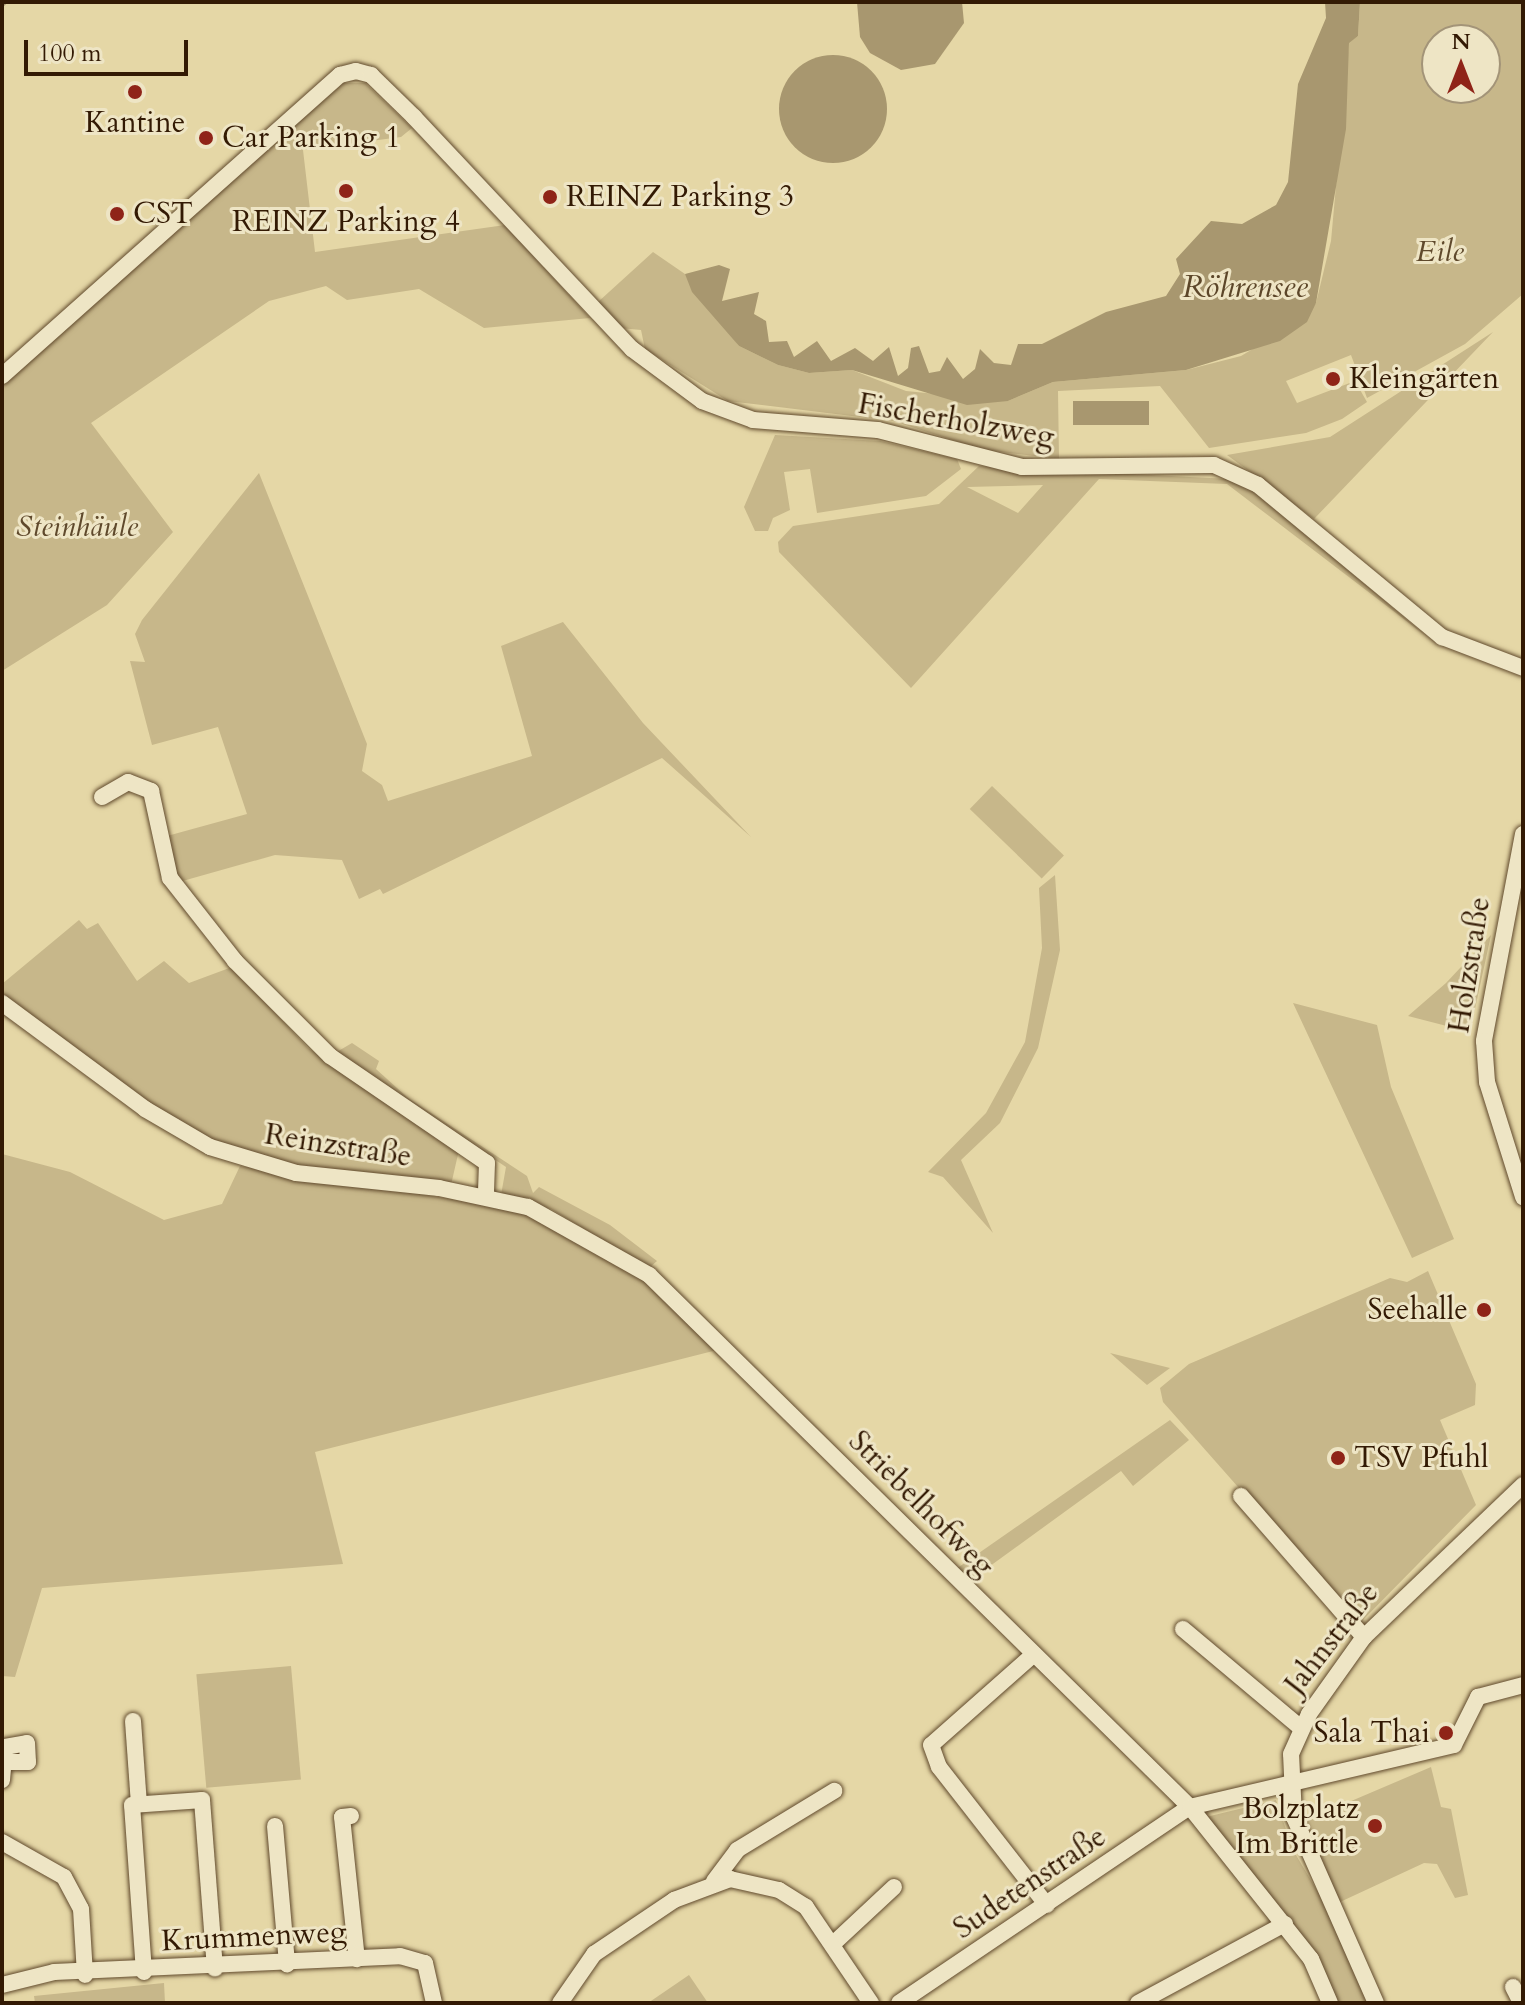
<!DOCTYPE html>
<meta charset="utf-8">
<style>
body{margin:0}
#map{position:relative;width:1525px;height:2005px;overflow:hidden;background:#e5d7a6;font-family:Cardo,serif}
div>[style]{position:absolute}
.green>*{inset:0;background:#c7b78a;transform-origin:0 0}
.water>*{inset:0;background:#a8976f;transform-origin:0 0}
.round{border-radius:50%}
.stream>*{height:3px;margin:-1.5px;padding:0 1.5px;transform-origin:1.5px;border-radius:1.5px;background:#a8976f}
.roads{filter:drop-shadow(0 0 2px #60492c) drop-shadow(0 0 2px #60492c)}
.minor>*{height:16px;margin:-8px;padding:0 8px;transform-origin:8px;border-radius:8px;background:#eee5c5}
.dots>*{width:22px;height:22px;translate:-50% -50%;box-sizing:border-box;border:4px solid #eee5c5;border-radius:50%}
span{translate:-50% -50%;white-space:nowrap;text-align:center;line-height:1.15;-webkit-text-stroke:6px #eee5c5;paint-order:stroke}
.poi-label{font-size:30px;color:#331a04}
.left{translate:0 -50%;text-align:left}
.right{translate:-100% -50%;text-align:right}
.park-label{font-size:30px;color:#5f492c;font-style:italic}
.street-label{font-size:30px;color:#331a04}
.water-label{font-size:32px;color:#5c4629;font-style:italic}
.frame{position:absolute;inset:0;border:4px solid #331a04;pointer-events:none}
.north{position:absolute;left:1421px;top:24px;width:80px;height:80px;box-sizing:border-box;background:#eee5c5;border:2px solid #a39478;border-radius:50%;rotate:0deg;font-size:22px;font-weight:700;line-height:32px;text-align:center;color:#331a04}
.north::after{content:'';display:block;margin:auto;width:28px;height:36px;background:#8f2418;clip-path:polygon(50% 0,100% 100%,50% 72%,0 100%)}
.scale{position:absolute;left:24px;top:40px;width:164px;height:36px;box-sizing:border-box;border:4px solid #331a04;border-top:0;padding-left:10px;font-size:24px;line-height:28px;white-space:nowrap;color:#331a04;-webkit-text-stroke:6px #eee5c5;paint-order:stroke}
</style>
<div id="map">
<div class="green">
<i style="clip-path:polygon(evenodd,1360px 2px,1523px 2px,1523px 294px,1465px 344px,1367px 398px,1351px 355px,1286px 381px,1297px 403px,1355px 381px,1367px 402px,1342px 419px,1306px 433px,1209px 448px,1160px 386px,1058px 391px,1059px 459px,984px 450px,893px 421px,728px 401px,645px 349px,641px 330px,620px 328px,598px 302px,653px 252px,685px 274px,739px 346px,778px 365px,809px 373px,852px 370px,906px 391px,1008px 401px,1053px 382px,1186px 370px,1241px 356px,1306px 317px,1316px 303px,1331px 241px,1349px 42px,1358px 36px,1360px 2px,1437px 40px,1485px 40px,1485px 88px,1437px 88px,1437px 40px)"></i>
<i style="clip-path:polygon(343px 83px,365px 83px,412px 128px,401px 137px,303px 150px,315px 252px,505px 225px,590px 318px,484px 328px,419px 289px,347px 300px,326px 286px,269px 301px,91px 423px,173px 532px,107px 605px,2px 671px,2px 386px)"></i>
<i style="clip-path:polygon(1493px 332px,1314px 519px,1227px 455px,1330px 437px)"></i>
<i style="clip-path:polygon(775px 435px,880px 441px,957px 459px,961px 469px,926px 496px,817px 513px,810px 469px,784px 472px,790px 510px,773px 518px,768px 531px,755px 531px,744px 507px)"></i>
<i style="clip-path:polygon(evenodd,979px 466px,1229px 479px,1255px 491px,1426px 636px,1227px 484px,1099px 479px,911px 688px,779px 552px,778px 542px,793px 526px,939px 504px,979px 466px,1043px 485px,1018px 513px,967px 487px,1043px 485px)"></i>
<i style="clip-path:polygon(259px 473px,367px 744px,362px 771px,382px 785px,388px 801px,532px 756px,501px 646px,563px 622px,643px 723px,751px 837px,662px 758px,383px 894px,380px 889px,359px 899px,342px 860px,275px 855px,179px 882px,167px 836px,247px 814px,218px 727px,152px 745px,130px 661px,145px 662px,135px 634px,142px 620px)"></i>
<i style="left:992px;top:786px;width:100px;height:32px;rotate:44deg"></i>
<i style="clip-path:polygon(1055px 875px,1060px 950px,1038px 1048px,1000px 1123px,961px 1160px,993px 1233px,943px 1177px,928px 1172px,986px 1113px,1025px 1042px,1042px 948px,1039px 888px)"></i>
<i style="clip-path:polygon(79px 920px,87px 929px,98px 923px,137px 981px,164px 961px,189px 983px,232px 967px,308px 1048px,459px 1150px,451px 1185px,306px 1168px,219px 1144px,164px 1114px,2px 997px,2px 984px)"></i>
<i style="clip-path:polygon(1491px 935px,1470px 1032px,1408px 1016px,1446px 983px)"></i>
<i style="clip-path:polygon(1293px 1003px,1377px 1025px,1391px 1087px,1454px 1239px,1412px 1258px)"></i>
<i style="clip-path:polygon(352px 1043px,379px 1061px,376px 1069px,408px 1098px,527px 1176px,533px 1193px,539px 1187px,610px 1225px,657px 1261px,649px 1268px,551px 1209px,501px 1195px,506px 1167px,335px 1053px)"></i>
<i style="clip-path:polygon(2px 1154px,70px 1172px,164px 1220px,222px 1204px,240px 1166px,503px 1207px,555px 1226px,645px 1280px,721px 1349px,315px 1452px,343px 1564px,42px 1588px,15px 1677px,2px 1676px)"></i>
<i style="clip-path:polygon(1428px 1271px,1476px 1384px,1475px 1405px,1440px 1420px,1476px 1505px,1359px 1624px,1163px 1402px,1160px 1388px,1189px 1364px,1390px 1278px,1407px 1282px)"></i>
<i style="clip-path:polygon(1110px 1353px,1170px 1368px,1147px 1385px)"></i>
<i style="clip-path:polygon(1170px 1420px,1189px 1440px,1133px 1486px,1121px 1471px,968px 1582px,956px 1569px)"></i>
<i style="left:291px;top:1666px;width:114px;height:95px;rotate:85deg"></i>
<i style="clip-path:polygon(1431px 1767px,1441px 1807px,1451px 1809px,1468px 1895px,1455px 1898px,1437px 1864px,1424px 1863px,1340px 1902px,1302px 1822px)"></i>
<i style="clip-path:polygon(1276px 1800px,1293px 1850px,1335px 1921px,1367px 2003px,1336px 2003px,1316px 1956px,1206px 1817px)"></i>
<i style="clip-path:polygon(689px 1975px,708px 2003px,648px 2003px)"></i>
<i style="clip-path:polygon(164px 1983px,165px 2003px,35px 2003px,34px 1996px)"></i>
</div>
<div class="water">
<i style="clip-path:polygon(857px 2px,962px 2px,964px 23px,935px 64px,901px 70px,870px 53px,860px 37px)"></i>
<i style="clip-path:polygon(1325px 2px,1360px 2px,1358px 36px,1349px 43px,1346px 129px,1316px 303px,1307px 322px,1280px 341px,1186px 370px,1053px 382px,1008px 401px,967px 405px,852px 370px,809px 373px,778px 365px,739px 346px,692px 292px,685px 274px,719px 265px,730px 269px,722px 301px,759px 292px,754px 314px,766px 321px,769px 342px,787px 341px,794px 357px,817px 341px,831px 361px,855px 348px,873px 361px,889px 347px,898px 376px,908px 368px,911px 348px,919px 346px,929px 373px,940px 371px,947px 357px,963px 379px,975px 369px,980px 349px,994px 363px,1011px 365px,1018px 344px,1042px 344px,1106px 312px,1166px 296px,1180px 274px,1176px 259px,1211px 221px,1242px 224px,1276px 205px,1288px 182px,1298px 84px,1326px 18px)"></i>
<i class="round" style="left:779px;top:55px;width:108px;height:108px"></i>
<i style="left:1149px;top:401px;width:24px;height:76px;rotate:90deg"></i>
</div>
<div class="stream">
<i style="left:2px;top:5px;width:4px;rotate:-45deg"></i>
</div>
<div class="roads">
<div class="minor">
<i style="left:2px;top:376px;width:453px;rotate:-41.7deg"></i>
<i style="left:340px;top:75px;width:16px;rotate:-14deg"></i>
<i style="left:356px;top:71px;width:16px;rotate:15deg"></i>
<i style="left:371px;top:75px;width:60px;rotate:44.3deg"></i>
<i style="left:414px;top:117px;width:318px;rotate:46.8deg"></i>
<i style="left:632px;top:349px;width:87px;rotate:36.6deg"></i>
<i style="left:702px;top:401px;width:54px;rotate:20.4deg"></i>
<i style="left:753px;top:420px;width:125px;rotate:4.6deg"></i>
<i style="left:878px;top:430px;width:149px;rotate:14.4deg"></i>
<i style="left:1022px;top:467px;width:192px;rotate:-0.6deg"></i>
<i style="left:1214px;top:465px;width:48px;rotate:24.4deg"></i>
<i style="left:1258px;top:485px;width:239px;rotate:39.6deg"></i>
<i style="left:1442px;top:637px;width:87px;rotate:20.9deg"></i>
<i style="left:102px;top:797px;width:30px;rotate:-30deg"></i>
<i style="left:128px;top:782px;width:25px;rotate:21deg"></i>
<i style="left:151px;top:791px;width:89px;rotate:77.7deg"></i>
<i style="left:170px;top:878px;width:105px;rotate:51.9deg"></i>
<i style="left:235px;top:961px;width:134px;rotate:45deg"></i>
<i style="left:330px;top:1056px;width:190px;rotate:34.3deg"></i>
<i style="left:487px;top:1163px;width:33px;rotate:92deg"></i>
<i style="left:1523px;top:834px;width:211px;rotate:100.7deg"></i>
<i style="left:1484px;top:1041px;width:41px;rotate:85.8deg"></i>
<i style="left:1487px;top:1082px;width:121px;rotate:72.6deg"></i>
<i style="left:2px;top:1003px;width:178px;rotate:36.5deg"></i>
<i style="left:145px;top:1109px;width:75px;rotate:30.3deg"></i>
<i style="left:210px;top:1147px;width:90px;rotate:16.8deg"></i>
<i style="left:296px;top:1173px;width:144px;rotate:6deg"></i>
<i style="left:439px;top:1188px;width:91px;rotate:12.1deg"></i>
<i style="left:528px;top:1207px;width:139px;rotate:29.3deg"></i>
<i style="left:649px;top:1275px;width:759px;rotate:44.52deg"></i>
<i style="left:1190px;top:1807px;width:194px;rotate:51.5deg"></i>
<i style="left:1311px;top:1959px;width:48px;rotate:66.6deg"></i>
<i style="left:1241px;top:1496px;width:187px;rotate:48.9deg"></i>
<i style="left:1183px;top:1629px;width:154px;rotate:40deg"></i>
<i style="left:1034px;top:1654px;width:137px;rotate:138.5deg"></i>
<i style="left:931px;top:1745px;width:23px;rotate:70deg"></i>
<i style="left:939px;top:1767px;width:175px;rotate:52deg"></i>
<i style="left:133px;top:1721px;width:83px;rotate:85.9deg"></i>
<i style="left:2px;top:1780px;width:33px;rotate:-85deg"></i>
<i style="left:5px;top:1747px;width:22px;rotate:-10deg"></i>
<i style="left:27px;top:1743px;width:19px;rotate:87deg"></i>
<i style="left:28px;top:1762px;width:21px;rotate:180deg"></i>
<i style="left:351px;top:1816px;width:9px;rotate:174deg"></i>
<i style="left:342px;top:1817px;width:143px;rotate:84deg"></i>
<i style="left:275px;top:1826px;width:139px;rotate:85deg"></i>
<i style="left:2px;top:1842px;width:71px;rotate:29.4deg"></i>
<i style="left:64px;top:1877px;width:36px;rotate:62deg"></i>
<i style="left:81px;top:1909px;width:66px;rotate:86.5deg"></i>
<i style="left:714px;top:1881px;width:39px;rotate:-53deg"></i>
<i style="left:737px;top:1850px;width:114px;rotate:-31.3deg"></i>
<i style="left:834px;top:1943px;width:82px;rotate:-43deg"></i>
<i style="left:144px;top:1972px;width:167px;rotate:-94.1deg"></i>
<i style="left:132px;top:1805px;width:70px;rotate:-4.1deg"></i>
<i style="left:202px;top:1800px;width:169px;rotate:85.6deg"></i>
<i style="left:2px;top:1985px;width:54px;rotate:-14deg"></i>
<i style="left:54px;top:1972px;width:346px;rotate:-2.6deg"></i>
<i style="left:400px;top:1956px;width:26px;rotate:16deg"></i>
<i style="left:425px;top:1963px;width:41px;rotate:77.3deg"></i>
<i style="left:1513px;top:1987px;width:18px;rotate:63deg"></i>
<i style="left:560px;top:2003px;width:60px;rotate:-55.2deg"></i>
<i style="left:594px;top:1954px;width:97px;rotate:-34deg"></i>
<i style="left:674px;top:1900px;width:60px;rotate:-20.6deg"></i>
<i style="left:730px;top:1879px;width:50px;rotate:12.7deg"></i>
<i style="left:779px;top:1890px;width:32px;rotate:32deg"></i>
<i style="left:806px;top:1907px;width:116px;rotate:55.9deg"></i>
<i style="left:899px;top:2003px;width:351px;rotate:-34deg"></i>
<i style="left:1190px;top:1807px;width:271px;rotate:-13.2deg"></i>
<i style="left:1454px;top:1745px;width:54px;rotate:-63.4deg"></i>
<i style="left:1478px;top:1697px;width:47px;rotate:-14.9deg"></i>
<i style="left:1138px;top:2003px;width:167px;rotate:-28.3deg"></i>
<i style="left:1376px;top:2003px;width:203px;rotate:-113.8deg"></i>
<i style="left:1294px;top:1817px;width:63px;rotate:-92.7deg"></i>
<i style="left:1291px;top:1754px;width:44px;rotate:-65.8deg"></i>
<i style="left:1309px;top:1714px;width:95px;rotate:-54.5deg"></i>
<i style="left:1364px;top:1637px;width:220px;rotate:-43.7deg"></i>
</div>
</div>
<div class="dots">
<i style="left:135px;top:92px;background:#8f2418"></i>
<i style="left:206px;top:138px;background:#8f2418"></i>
<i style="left:346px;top:191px;background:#8f2418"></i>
<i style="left:550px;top:197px;background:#8f2418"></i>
<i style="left:117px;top:214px;background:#8f2418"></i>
<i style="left:1333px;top:379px;background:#8f2418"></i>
<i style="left:1484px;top:1310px;background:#8f2418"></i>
<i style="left:1338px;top:1458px;background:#8f2418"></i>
<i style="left:1446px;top:1733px;background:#8f2418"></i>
<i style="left:1375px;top:1826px;background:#8f2418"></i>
</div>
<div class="poi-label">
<span style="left:135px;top:123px">Kantine</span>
<span class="left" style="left:222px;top:138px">Car Parking 1</span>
<span class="left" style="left:566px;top:197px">REINZ Parking 3</span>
<span class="left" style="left:133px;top:214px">CST</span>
<span style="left:346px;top:222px">REINZ Parking 4</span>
<span class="left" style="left:1349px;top:379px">Kleingärten</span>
<span class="right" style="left:1468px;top:1310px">Seehalle</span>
<span class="left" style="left:1354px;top:1458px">TSV Pfuhl</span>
<span class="right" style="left:1430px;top:1733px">Sala Thai</span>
<span class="right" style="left:1359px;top:1826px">Bolzplatz<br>Im Brittle</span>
</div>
<div class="park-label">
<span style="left:1440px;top:252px">Eile</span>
<span style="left:77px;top:527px">Steinhäule</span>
</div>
<div class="street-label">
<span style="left:956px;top:421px;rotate:10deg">Fischerholzweg</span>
<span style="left:1470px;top:965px;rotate:-81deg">Holzstraße</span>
<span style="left:338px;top:1146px;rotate:9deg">Reinzstraße</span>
<span style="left:921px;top:1504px;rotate:45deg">Striebelhofweg</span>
<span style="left:1332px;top:1639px;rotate:-52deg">Jahnstraße</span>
<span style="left:1030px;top:1883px;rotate:-34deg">Sudetenstraße</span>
<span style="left:254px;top:1937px;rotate:-3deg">Krummenweg</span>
</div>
<div class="water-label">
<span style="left:1245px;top:287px">Röhrensee</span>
</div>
<div class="frame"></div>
<div class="north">N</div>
<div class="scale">100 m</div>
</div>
